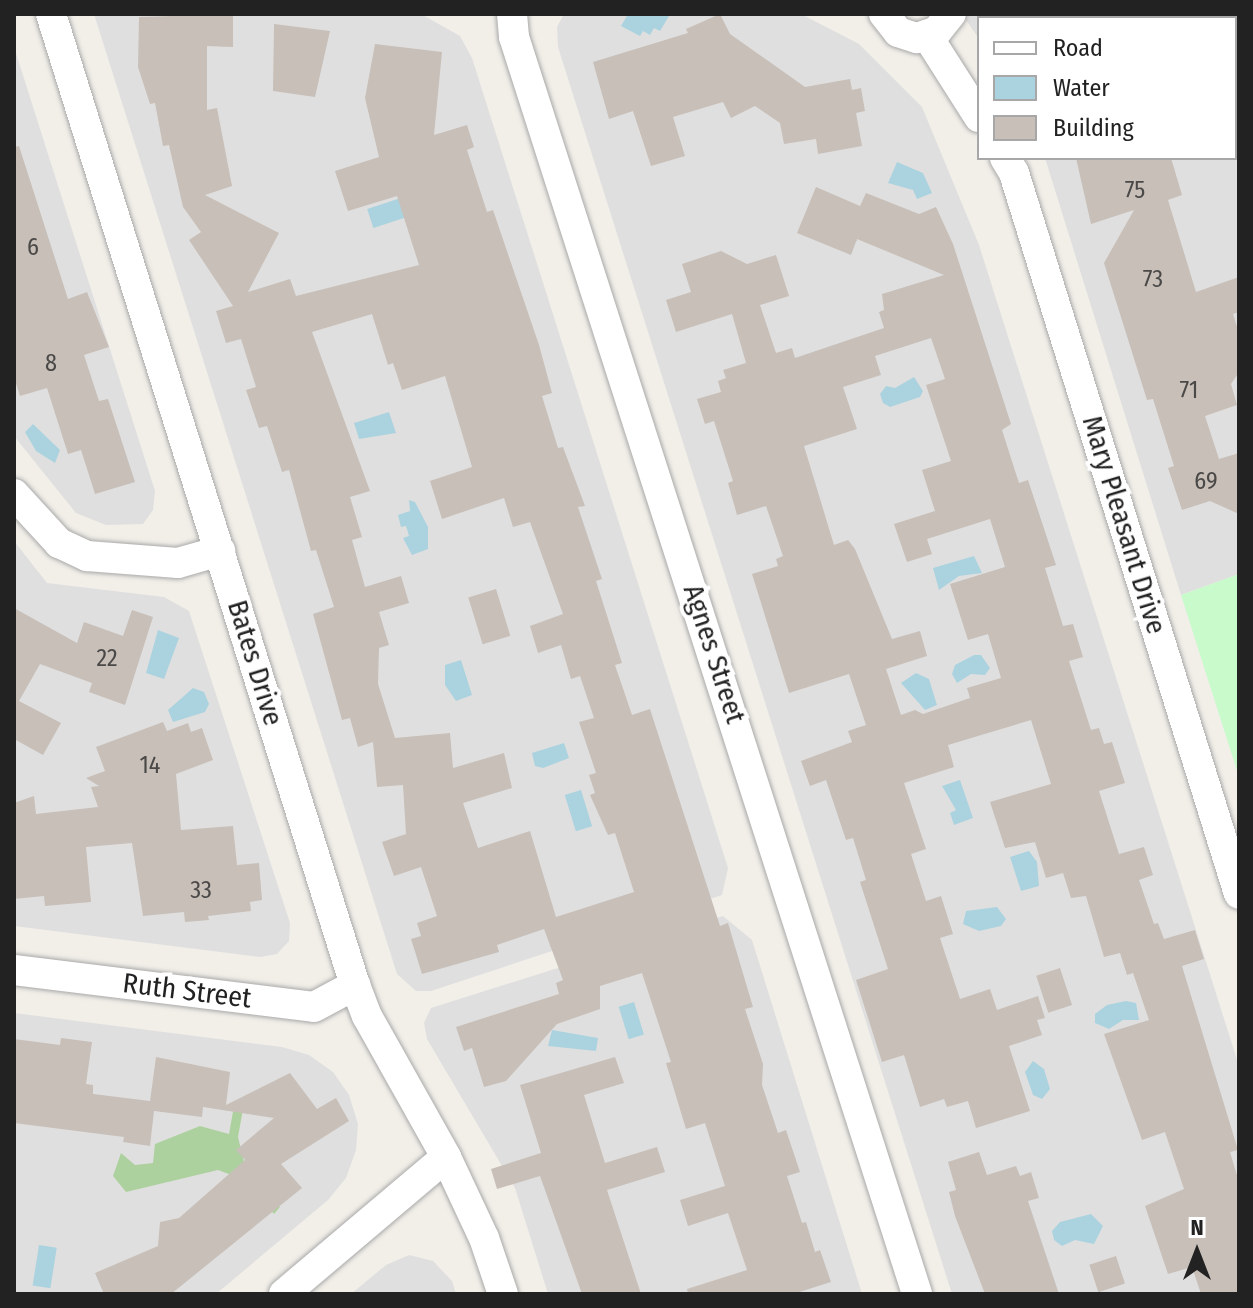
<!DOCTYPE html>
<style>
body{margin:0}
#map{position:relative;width:1253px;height:1308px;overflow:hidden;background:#f2efe9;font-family:"Fira Sans Condensed",sans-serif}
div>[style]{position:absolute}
.residential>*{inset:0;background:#e0dfdf}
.forest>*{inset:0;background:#add19e}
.park>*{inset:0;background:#c8facc}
.water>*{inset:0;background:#aad3df;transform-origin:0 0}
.building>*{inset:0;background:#c7bfb8;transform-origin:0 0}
.roads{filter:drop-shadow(0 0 2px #a9a9a9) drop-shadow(0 0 2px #a9a9a9)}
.minor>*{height:30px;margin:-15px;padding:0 15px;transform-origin:15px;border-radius:15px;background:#fff}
span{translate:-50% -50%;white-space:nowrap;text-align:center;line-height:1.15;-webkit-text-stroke:8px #fff;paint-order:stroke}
.number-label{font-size:24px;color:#4b4948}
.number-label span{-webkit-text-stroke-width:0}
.street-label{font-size:28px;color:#222}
.frame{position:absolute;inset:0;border:16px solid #222;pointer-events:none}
.legend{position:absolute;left:977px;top:16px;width:260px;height:144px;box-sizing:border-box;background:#fff;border:2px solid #a7a7a7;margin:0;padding:10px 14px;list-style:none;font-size:24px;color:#222}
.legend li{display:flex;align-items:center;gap:16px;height:40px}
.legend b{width:40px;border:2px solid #a7a7a7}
.north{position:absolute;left:1157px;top:1212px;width:80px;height:80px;-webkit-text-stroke:6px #fff;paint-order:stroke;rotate:0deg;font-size:22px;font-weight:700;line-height:32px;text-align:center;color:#222}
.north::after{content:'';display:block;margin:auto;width:28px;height:36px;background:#222;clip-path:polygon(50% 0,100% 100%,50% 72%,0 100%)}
</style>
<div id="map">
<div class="residential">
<i style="clip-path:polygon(94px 14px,421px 14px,460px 36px,472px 58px,728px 868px,722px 895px,431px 991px,416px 991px,397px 974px)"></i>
<i style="clip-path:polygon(564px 14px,801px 14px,859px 44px,922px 107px,979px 245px,1239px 1066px,1239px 1294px,952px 1294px,558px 47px,557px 27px)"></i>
<i style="clip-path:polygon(962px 14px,1239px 14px,1239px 574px,1181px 595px,1045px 158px,1235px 158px,1235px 18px,979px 18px,979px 39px)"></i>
<i style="clip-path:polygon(14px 47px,155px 491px,153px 510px,143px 524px,106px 525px,76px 513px,14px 436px)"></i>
<i style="clip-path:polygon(14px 541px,47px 583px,164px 597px,189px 611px,290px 923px,289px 941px,277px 954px,260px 957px,14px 926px)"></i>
<i style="clip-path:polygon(723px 916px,752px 940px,862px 1294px,548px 1294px,515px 1188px,427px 1039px,424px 1023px,431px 1008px)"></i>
<i style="clip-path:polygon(14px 1013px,282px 1047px,309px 1055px,333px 1072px,349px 1095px,358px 1124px,356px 1150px,346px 1178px,328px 1200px,216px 1294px,14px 1294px)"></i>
<i style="clip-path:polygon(409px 1255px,433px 1261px,452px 1281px,456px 1294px,351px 1294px,386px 1265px)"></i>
</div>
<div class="forest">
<i style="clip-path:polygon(245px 1098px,238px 1137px,245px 1166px,280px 1207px,274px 1214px,245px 1180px,218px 1170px,126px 1192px,113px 1176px,121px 1153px,135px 1165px,153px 1163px,155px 1144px,200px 1126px,229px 1134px,234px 1106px)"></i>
</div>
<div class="park">
<i style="clip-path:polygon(1239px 574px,1239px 777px,1181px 595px)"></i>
</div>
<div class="water">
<i style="clip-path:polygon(628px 14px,665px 14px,669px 16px,660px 31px,654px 28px,650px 35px,643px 31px,640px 36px,621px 26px)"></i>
<i style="clip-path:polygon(897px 162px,923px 173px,932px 193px,917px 199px,913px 190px,888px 183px)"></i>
<i style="left:410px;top:195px;width:20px;height:45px;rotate:72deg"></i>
<i style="clip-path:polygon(914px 377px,923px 391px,920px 397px,890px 407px,883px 403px,880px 394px,886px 386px,895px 388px)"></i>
<i style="clip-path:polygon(389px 412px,396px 433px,359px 439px,354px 423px)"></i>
<i style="clip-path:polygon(33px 424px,60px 450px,55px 463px,36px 451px,25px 432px)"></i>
<i style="clip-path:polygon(409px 500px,415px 502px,428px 527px,428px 549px,412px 555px,403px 538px,409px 536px,406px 526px,401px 527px,398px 515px,410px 511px)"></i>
<i style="clip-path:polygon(974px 556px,982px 573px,959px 576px,939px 590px,933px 568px)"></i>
<i style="clip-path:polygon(158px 630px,179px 638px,164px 679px,146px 673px)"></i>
<i style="clip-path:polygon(974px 655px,981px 655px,990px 668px,985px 675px,971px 674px,957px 683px,952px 674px,955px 665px)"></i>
<i style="clip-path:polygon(461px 660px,472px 695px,456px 701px,445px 685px,445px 665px)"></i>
<i style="clip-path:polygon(916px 673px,929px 679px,937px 705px,925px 710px,901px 683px)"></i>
<i style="clip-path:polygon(193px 688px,204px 692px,209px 704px,205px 712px,173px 722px,168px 710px)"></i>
<i style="clip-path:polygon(564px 743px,569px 758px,543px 768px,535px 766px,532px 753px)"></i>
<i style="clip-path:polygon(960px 780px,973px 818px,954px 825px,950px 813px,956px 810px,942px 786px)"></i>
<i style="left:581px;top:790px;width:38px;height:17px;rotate:73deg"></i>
<i style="clip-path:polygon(1029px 851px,1037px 862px,1039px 886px,1021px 891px,1010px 857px)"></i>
<i style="clip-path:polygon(997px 907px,1006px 919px,1001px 926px,979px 931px,963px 924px,966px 911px)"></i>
<i style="clip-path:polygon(1126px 1001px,1136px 1003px,1139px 1020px,1123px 1020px,1109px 1029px,1095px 1023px,1095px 1014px,1107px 1005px)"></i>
<i style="left:634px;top:1002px;width:34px;height:16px;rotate:73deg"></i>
<i style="clip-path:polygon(552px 1030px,598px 1038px,596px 1051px,548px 1046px)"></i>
<i style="clip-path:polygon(1033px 1061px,1044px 1069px,1050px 1089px,1042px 1099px,1033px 1095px,1025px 1072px)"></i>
<i style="clip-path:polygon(1091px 1214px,1103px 1226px,1094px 1244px,1075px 1240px,1062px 1246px,1054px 1240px,1052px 1231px,1060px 1222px)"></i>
<i style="left:39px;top:1245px;width:18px;height:41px;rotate:9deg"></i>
</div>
<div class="building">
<i style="clip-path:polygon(720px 14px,730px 34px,805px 87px,850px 79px,852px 90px,861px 88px,865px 111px,856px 113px,862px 146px,818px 154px,816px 139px,784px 144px,780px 123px,755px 106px,731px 118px,723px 102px,673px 117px,685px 156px,651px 166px,633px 111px,609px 119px,593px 62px,688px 33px,686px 29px)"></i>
<i style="clip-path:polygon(evenodd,205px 15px,233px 15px,233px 47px,207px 46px,207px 110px,217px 108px,232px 186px,205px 195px,279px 233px,248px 292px,290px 279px,296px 296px,419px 265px,397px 196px,348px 211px,335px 171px,379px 157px,365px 98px,375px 44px,442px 52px,434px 135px,467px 125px,474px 147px,467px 150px,487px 212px,493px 210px,539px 345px,552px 393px,542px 396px,558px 448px,563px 447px,585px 506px,578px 507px,602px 579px,596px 581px,622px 663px,615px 665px,632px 715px,650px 709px,720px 926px,728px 923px,753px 1007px,745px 1009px,763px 1064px,762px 1085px,778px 1133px,786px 1130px,800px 1172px,787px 1176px,802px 1223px,806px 1222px,815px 1252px,820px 1250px,831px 1282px,793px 1294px,688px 1294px,687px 1289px,747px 1270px,728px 1213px,688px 1226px,680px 1200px,725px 1186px,705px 1123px,686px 1129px,666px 1063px,671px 1062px,642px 973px,600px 986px,600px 1009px,557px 1024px,506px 1081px,484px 1087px,472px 1048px,464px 1051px,456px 1027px,559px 994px,556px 983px,563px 980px,544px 929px,497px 945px,499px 952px,422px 974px,411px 939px,421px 936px,417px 923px,437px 916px,421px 867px,394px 876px,382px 842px,406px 834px,403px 785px,377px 787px,373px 742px,358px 747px,350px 718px,342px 720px,313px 614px,334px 607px,316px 550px,311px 551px,289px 470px,282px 472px,267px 426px,259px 428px,246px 390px,256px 387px,241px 339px,226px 343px,216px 311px,233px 306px,189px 240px,201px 232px,183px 207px,169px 145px,163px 146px,155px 103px,150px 104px,138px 67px,139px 17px,205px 15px,372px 314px,388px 365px,393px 363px,402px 390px,445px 376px,472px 467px,430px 481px,442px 519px,504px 498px,513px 527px,530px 522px,563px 614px,530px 626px,538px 653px,561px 645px,571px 679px,580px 676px,594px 718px,579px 722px,596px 773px,589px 775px,595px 793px,590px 795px,608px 835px,615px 833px,634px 892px,556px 917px,530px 831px,478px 848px,463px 803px,512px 788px,504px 753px,453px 768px,450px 733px,395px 738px,378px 684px,379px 648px,389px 645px,379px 612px,409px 603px,401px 576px,365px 587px,352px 540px,362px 537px,350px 497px,370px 491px,312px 332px,372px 314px)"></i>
<i style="clip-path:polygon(274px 24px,330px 31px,315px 97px,273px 91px)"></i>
<i style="clip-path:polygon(19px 146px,68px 299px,87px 292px,109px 347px,84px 355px,99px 401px,108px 399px,135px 482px,95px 494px,81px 450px,68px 454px,47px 388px,20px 396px,14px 377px,14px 147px)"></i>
<i style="clip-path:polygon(1076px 158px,1171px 158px,1182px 195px,1168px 200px,1196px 292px,1239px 277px,1239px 312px,1233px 314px,1239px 333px,1239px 372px,1231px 384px,1237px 405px,1205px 416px,1219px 459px,1239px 453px,1239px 514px,1210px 501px,1182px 510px,1168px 468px,1174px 466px,1153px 399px,1147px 400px,1104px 263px,1134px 210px,1091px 224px)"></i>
<i style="clip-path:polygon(evenodd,816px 187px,860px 206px,866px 193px,919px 214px,936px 207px,953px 244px,1011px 424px,1002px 430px,1019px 483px,1028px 480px,1056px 565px,1045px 568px,1063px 626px,1073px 624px,1083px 657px,1069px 661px,1091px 730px,1099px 728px,1104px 744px,1112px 742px,1125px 783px,1099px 791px,1119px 854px,1144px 847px,1153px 875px,1139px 880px,1154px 924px,1158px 923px,1164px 939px,1195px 930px,1204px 959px,1182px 966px,1238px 1150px,1230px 1152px,1239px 1182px,1239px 1294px,1201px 1294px,1192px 1267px,1168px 1274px,1145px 1206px,1184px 1189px,1165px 1132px,1142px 1140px,1104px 1034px,1149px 1020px,1133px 973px,1127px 975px,1120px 953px,1104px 957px,1086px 896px,1071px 898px,1063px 873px,1046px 878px,1035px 842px,1005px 848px,990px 802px,1051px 784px,1031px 720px,948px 745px,954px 767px,904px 783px,926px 849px,911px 854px,926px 901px,941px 896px,953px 934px,940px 938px,960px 999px,990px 989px,997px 1010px,1038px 996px,1045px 1018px,1037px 1020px,1042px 1035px,1009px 1046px,1030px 1111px,976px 1128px,968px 1101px,947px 1107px,944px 1099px,920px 1107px,904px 1055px,882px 1062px,856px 980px,888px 969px,860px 882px,866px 880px,853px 838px,846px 840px,826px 780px,810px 786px,801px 761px,852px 742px,848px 731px,866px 725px,849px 674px,789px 693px,752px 574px,778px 566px,776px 559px,783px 556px,766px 506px,737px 515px,728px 483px,733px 481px,714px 421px,705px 424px,697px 399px,721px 392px,718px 381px,726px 378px,723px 370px,746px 363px,732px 314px,676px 332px,666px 300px,691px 292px,682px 264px,721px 251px,747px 264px,776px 255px,789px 296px,760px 305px,776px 353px,792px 348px,795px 358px,884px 328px,879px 312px,884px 310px,882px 294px,944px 275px,857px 239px,851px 255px,797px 233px,816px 187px,931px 338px,945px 379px,926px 385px,951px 461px,922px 470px,935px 511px,894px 524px,907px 562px,932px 554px,927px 539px,990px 519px,1005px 567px,950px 584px,968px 640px,988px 634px,1001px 678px,967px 688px,970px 698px,923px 714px,915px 710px,901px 715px,886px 669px,927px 656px,920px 631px,892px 639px,855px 549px,848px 540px,834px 545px,804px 446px,857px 429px,843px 387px,881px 375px,875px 356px,931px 338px)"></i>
<i style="left:496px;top:589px;width:49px;height:29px;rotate:73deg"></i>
<i style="clip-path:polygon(14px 608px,77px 643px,84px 622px,123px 636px,132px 610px,153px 617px,125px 705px,89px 692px,92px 683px,40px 664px,19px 701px,61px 723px,43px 755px,14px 739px)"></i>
<i style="clip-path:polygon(163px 722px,167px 731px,188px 723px,191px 732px,202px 728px,213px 760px,176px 774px,181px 830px,233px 826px,237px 865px,259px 863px,262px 900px,250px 902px,251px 911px,208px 916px,209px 920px,185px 922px,184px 912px,143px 916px,132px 843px,86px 847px,91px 902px,45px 906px,44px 896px,14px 899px,14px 803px,34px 796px,36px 814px,98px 807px,91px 787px,99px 786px,86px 778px,105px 771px,96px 747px)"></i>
<i style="left:1060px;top:968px;width:39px;height:25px;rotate:72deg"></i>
<i style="clip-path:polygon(61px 1038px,92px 1042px,86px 1084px,93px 1085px,93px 1094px,150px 1101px,156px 1057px,230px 1072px,226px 1105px,290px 1073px,317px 1109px,336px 1098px,349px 1121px,281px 1164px,302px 1188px,171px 1294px,104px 1294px,95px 1273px,158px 1246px,160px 1222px,179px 1218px,245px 1160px,236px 1150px,274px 1118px,203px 1107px,202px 1117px,154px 1111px,150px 1146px,123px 1142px,124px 1137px,14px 1123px,14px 1039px,60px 1045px)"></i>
<i style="clip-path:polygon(615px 1057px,624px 1083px,584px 1095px,605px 1163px,657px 1147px,665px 1172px,607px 1190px,641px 1294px,582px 1294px,540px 1176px,497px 1189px,491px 1169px,541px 1153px,520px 1085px)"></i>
<i style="clip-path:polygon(979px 1152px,987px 1175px,1016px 1166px,1020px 1176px,1031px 1172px,1039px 1198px,1028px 1201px,1059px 1294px,985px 1294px,955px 1216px,949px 1192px,956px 1190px,948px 1162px)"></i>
<i style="left:1116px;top:1256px;width:29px;height:28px;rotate:72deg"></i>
</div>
<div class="roads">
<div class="minor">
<i style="left:51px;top:14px;width:1017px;rotate:72.62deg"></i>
<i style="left:355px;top:985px;width:33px;rotate:69deg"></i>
<i style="left:367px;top:1016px;width:162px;rotate:60.7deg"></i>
<i style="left:446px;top:1157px;width:89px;rotate:64.9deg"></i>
<i style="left:484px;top:1238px;width:59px;rotate:71.3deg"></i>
<i style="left:512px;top:14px;width:23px;rotate:85deg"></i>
<i style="left:514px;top:37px;width:1320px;rotate:72.22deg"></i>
<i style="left:884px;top:14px;width:23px;rotate:52deg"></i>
<i style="left:898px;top:32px;width:20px;rotate:18deg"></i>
<i style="left:917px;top:38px;width:21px;rotate:-19deg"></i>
<i style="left:937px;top:31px;width:22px;rotate:-51deg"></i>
<i style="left:928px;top:37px;width:95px;rotate:57.5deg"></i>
<i style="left:1005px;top:158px;width:17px;rotate:59deg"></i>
<i style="left:1014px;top:173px;width:755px;rotate:72.67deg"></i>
<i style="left:14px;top:494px;width:67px;rotate:47.4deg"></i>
<i style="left:59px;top:543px;width:31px;rotate:25deg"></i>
<i style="left:87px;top:556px;width:91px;rotate:4.4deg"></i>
<i style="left:178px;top:563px;width:44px;rotate:-15.9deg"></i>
<i style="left:14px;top:970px;width:302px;rotate:7deg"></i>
<i style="left:314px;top:1007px;width:47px;rotate:-28.2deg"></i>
<i style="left:284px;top:1294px;width:212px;rotate:-40.2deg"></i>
</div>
</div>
<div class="number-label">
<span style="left:1135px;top:191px">75</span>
<span style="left:33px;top:248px">6</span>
<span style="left:1153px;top:280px">73</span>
<span style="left:51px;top:364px">8</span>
<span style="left:1189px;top:391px">71</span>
<span style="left:1206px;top:482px">69</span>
<span style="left:107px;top:659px">22</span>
<span style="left:150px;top:766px">14</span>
<span style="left:201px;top:891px">33</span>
</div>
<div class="street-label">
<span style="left:1124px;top:525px;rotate:73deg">Mary Pleasant Drive</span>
<span style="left:714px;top:654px;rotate:72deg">Agnes Street</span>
<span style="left:255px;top:663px;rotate:73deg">Bates Drive</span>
<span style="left:187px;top:991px;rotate:7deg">Ruth Street</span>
</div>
<div class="frame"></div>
<ul class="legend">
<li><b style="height:10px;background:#fff"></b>Road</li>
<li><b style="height:22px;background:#aad3df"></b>Water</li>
<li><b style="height:22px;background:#c7bfb8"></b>Building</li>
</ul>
<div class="north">N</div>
</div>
